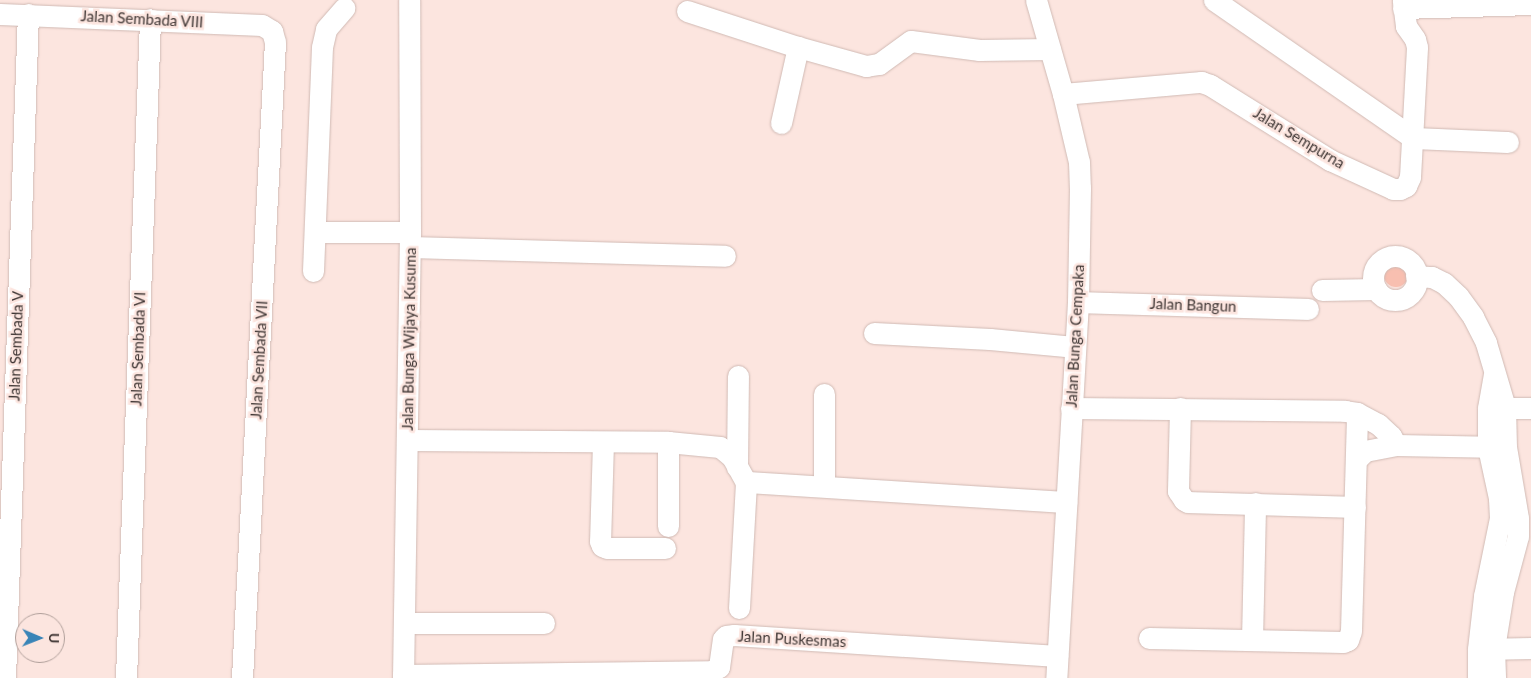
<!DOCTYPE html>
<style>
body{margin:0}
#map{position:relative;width:1531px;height:678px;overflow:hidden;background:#fce5df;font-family:Lato,sans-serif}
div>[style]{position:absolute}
.green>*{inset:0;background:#f8bfb0}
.round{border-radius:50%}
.roads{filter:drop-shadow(0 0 1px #d0bab4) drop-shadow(0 0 1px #d0bab4)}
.minor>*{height:21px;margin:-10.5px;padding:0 10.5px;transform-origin:10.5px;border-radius:10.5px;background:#fff}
.minor>.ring{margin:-10.5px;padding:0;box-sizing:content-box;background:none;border:21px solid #fff;border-radius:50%}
span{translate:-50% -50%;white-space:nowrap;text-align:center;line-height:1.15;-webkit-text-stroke:5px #fce5df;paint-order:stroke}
.street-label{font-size:15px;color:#3e3533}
.north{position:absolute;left:15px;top:613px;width:50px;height:50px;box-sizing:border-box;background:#fce5df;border:1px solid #b09f9a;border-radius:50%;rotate:91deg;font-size:14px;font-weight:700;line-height:20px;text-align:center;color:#3e3533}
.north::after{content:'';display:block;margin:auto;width:18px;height:22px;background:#3984b7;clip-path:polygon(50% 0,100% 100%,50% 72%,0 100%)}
</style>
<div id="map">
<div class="green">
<i class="round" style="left:1384px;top:263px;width:24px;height:24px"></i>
</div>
<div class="roads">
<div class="minor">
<i style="left:1036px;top:0;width:98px;rotate:74deg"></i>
<i style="left:1063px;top:94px;width:70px;rotate:76.8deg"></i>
<i style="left:1079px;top:162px;width:26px;rotate:88deg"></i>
<i style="left:1080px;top:188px;width:114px;rotate:91deg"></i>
<i style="left:1078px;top:302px;width:377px;rotate:93.3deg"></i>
<i style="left:1214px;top:0;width:242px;rotate:34.7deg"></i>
<i style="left:1413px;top:138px;width:95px;rotate:2.4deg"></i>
<i style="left:1403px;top:8px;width:128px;rotate:-1.8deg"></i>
<i style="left:687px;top:11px;width:117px;rotate:18deg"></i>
<i style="left:798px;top:47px;width:71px;rotate:15.6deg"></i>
<i style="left:866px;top:66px;width:13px;rotate:-9deg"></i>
<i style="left:879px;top:64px;width:39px;rotate:-36deg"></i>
<i style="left:911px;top:41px;width:69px;rotate:7.5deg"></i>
<i style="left:979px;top:50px;width:71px;rotate:-0.8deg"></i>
<i style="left:0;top:14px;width:262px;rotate:2.4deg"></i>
<i style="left:262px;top:25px;width:12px;rotate:31deg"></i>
<i style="left:272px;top:31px;width:11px;rotate:75deg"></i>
<i style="left:275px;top:42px;width:637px;rotate:92.97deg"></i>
<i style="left:1063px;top:94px;width:139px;rotate:-5deg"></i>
<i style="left:1201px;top:82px;width:9px;rotate:18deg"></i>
<i style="left:1210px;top:85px;width:142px;rotate:32deg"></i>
<i style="left:1330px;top:160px;width:69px;rotate:24.7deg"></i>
<i style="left:1393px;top:189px;width:7px"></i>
<i style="left:1400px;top:189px;width:7px;rotate:-27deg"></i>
<i style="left:1406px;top:186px;width:10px;rotate:-66deg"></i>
<i style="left:1410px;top:177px;width:130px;rotate:-86.9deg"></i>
<i style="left:1417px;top:47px;width:8px;rotate:-104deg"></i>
<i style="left:1415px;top:39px;width:16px;rotate:-125deg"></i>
<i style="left:1406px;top:26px;width:26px;rotate:-97deg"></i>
<i style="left:781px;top:123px;width:78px;rotate:-77.4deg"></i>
<i style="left:316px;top:232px;width:94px"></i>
<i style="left:410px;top:247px;width:315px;rotate:1.6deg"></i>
<i class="ring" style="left:1373px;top:256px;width:23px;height:23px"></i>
<i style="left:313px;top:271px;width:224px;rotate:-87.7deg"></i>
<i style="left:322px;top:47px;width:18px;rotate:-77deg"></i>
<i style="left:326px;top:29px;width:28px;rotate:-49deg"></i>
<i style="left:1416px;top:276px;width:16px;rotate:4deg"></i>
<i style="left:1432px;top:277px;width:13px;rotate:27deg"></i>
<i style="left:1444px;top:283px;width:19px;rotate:43deg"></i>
<i style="left:1458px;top:296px;width:26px;rotate:54deg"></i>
<i style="left:1473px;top:317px;width:29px;rotate:63deg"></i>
<i style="left:1486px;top:343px;width:67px;rotate:73.5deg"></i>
<i style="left:1505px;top:407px;width:40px;rotate:88.6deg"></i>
<i style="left:1506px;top:447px;width:72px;rotate:80.4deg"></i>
<i style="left:1518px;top:518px;width:18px;rotate:90deg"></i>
<i style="left:1518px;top:536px;width:58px;rotate:105deg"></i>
<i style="left:1503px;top:592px;width:57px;rotate:99.1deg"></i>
<i style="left:1494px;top:648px;width:30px;rotate:88deg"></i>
<i style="left:1322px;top:290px;width:54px;rotate:-1.1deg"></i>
<i style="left:1078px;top:302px;width:230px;rotate:1.7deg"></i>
<i style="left:874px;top:333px;width:116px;rotate:3deg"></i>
<i style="left:990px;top:339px;width:84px;rotate:5.4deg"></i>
<i style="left:1071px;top:408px;width:274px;rotate:0.6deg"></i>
<i style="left:1345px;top:411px;width:12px;rotate:9deg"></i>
<i style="left:1357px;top:413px;width:24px;rotate:28deg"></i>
<i style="left:1378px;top:424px;width:18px;rotate:43deg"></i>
<i style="left:1391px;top:436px;width:10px;rotate:61deg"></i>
<i style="left:1180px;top:408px;width:83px;rotate:91.4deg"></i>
<i style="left:1178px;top:491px;width:11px;rotate:56deg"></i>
<i style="left:1184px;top:500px;width:4px;rotate:27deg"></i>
<i style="left:1188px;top:502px;width:167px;rotate:1.7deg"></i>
<i style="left:1491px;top:408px;width:40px"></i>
<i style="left:408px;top:440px;width:260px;rotate:0.4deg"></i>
<i style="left:668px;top:442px;width:52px;rotate:5.5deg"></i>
<i style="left:720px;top:447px;width:16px;rotate:40deg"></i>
<i style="left:732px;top:457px;width:29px;rotate:61deg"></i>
<i style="left:746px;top:482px;width:321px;rotate:3.6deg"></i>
<i style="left:603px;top:442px;width:99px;rotate:91.7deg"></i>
<i style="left:600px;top:541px;width:5px;rotate:68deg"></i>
<i style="left:602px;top:546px;width:5px;rotate:22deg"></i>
<i style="left:607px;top:548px;width:58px"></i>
<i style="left:668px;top:442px;width:84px;rotate:90deg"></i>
<i style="left:1357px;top:459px;width:11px;rotate:-45deg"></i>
<i style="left:1365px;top:451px;width:32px;rotate:-11deg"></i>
<i style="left:1396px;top:445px;width:105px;rotate:1.1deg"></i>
<i style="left:737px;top:467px;width:91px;rotate:-89.4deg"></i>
<i style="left:824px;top:485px;width:91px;rotate:-90deg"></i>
<i style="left:739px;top:608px;width:126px;rotate:-86.8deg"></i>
<i style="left:404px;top:623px;width:140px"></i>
<i style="left:1149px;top:638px;width:194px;rotate:1.2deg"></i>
<i style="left:1343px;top:642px;width:5px;rotate:-22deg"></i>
<i style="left:1348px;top:640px;width:9px;rotate:-72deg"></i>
<i style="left:1351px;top:631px;width:218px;rotate:-88.4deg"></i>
<i style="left:1252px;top:640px;width:137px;rotate:-88.7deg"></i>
<i style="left:1481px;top:649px;width:50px;rotate:-1.1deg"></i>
<i style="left:403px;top:675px;width:309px;rotate:-0.7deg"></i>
<i style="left:712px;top:671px;width:8px;rotate:-30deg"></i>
<i style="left:719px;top:667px;width:28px;rotate:-82deg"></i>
<i style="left:723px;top:639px;width:4px;rotate:-45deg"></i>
<i style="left:726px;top:636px;width:8px;rotate:-7deg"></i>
<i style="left:734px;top:635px;width:324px;rotate:3.7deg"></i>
<i style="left:5px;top:678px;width:664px;rotate:-88.02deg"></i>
<i style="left:126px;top:678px;width:659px;rotate:-87.91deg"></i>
<i style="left:403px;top:678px;width:446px;rotate:-89.1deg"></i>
<i style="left:410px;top:232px;width:232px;rotate:-90.2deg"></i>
<i style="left:1478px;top:678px;width:29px;rotate:-90deg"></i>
<i style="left:1478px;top:649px;width:53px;rotate:-83.5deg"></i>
<i style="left:1484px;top:596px;width:80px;rotate:-78.4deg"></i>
<i style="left:1500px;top:518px;width:20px;rotate:-93deg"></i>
<i style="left:1499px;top:498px;width:52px;rotate:-102.2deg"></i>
<i style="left:1488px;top:447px;width:39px;rotate:-90deg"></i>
<i style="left:1488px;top:408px;width:34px;rotate:-80deg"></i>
</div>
</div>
<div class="street-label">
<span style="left:142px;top:19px;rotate:3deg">Jalan Sembada VIII</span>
<span style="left:1299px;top:138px;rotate:31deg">Jalan Sempurna</span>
<span style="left:1193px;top:305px;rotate:2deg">Jalan Bangun</span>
<span style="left:1075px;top:336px;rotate:-87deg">Jalan Bunga Cempaka</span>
<span style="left:409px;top:339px;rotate:-89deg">Jalan Bunga Wijaya Kusuma</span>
<span style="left:16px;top:346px;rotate:-88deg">Jalan Sembada V</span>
<span style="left:138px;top:349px;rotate:-88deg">Jalan Sembada VI</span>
<span style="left:259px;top:360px;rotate:-87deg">Jalan Sembada VII</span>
<span style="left:792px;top:639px;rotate:3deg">Jalan Puskesmas</span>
</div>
<div class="north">U</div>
</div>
